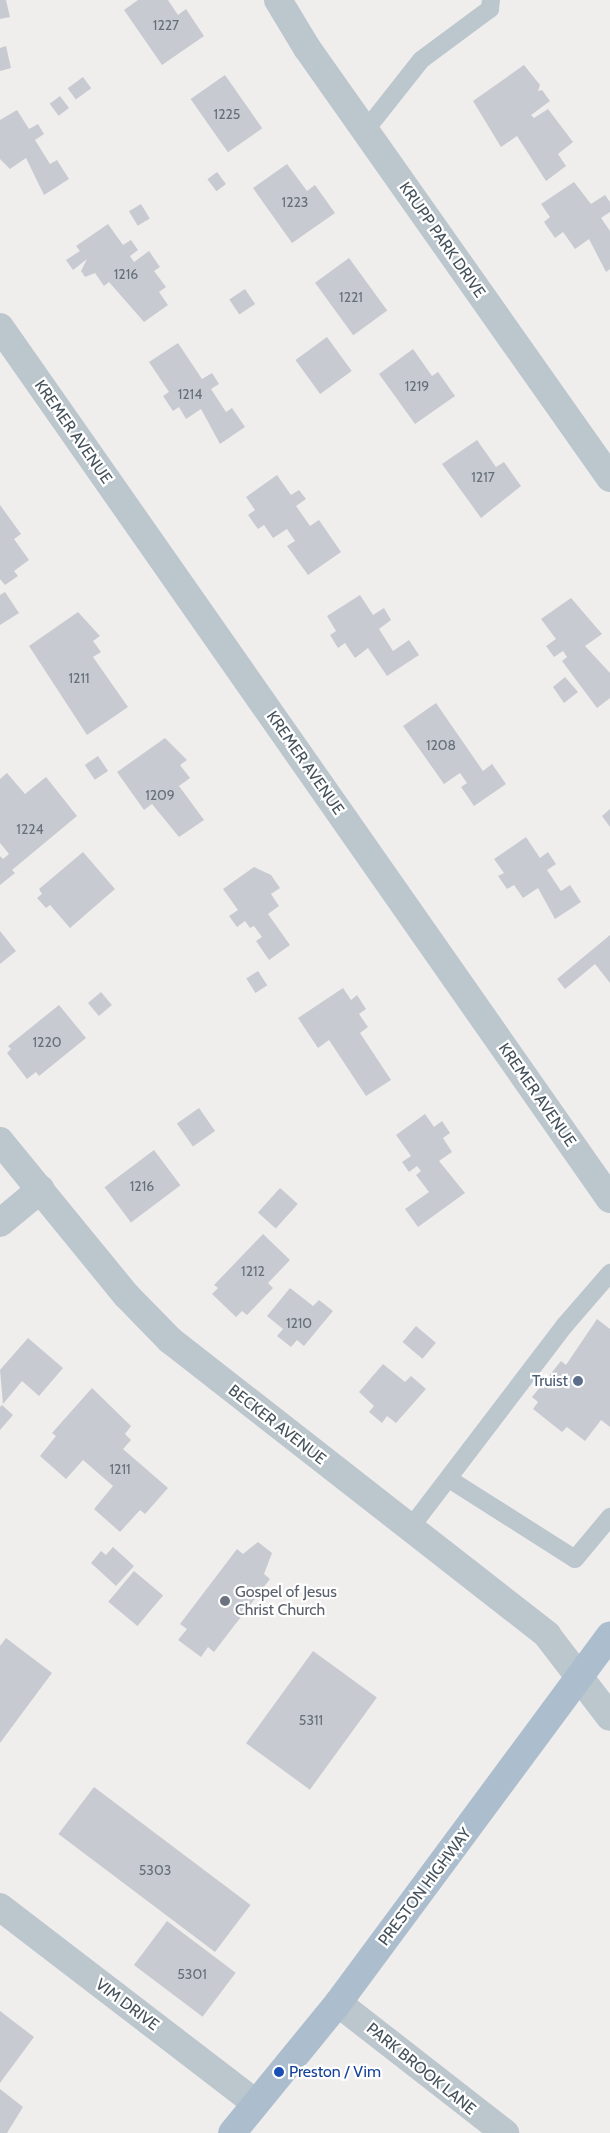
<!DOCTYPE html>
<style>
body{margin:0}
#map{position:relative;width:610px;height:2133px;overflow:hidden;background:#f0eded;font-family:Cabin,sans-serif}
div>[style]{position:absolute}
.building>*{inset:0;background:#c7cad0;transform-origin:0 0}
.service>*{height:18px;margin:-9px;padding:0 9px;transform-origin:9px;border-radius:9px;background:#bbc6cd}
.minor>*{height:28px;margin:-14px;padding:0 14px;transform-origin:14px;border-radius:14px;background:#bbc6cd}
.primary>*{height:28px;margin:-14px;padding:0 14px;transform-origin:14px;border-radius:14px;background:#acbecd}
.dots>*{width:14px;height:14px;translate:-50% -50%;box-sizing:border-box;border:2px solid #fff;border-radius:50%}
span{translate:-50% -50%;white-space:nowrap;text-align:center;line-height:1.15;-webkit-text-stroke:4.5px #fff;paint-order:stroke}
.number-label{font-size:14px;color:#667078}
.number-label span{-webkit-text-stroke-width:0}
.street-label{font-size:16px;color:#45525b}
.service-label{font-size:16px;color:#4e5e75}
.right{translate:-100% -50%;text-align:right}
.worship-label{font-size:16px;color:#5b616d}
.left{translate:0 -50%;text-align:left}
.transit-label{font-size:16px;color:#164399}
</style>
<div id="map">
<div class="building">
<i style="clip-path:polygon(0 0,6px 0,10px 17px,0 19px)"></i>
<i style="clip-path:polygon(138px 0,168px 0,178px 15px,186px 9px,204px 36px,162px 65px,124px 10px)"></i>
<i style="clip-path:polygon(6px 46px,11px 68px,0 71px,0 48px)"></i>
<i style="clip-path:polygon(524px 65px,540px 85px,538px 91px,542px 90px,550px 101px,531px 115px,534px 118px,548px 109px,573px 142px,558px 154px,566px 166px,546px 181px,517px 136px,501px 147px,473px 101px)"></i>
<i style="left:225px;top:75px;width:65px;height:42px;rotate:55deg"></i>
<i style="left:83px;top:77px;width:14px;height:19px;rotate:54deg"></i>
<i style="left:60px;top:96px;width:15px;height:13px;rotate:53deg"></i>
<i style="clip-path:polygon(17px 110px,29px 129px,38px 124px,44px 134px,35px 140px,50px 164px,57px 160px,69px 179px,44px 195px,26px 158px,10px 169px,0 159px,0 120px)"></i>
<i style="clip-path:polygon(287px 164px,307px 191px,315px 185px,335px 213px,292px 243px,253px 188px)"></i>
<i style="left:217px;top:172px;width:15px;height:12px;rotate:53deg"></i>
<i style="clip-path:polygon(574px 182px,591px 204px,605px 195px,610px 202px,610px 212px,601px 218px,610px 231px,610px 269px,606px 272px,589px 239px,575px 249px,563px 232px,555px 238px,544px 222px,550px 217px,541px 204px)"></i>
<i style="left:141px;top:204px;width:17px;height:14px;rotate:59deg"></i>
<i style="clip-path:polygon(108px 224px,123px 245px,131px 240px,138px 250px,130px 256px,134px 262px,149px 251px,160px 267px,154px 271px,166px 287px,159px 292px,168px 305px,144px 322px,109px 282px,104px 286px,95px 273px,85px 277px,81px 271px,87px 259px,73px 270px,66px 260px,80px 251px,76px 246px)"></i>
<i style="left:349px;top:258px;width:65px;height:42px;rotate:54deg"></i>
<i style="left:245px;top:289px;width:18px;height:19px;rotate:56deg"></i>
<i style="left:327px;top:337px;width:42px;height:39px;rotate:54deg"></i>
<i style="clip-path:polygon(178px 343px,202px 379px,212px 373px,219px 384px,211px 389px,226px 412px,232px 408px,245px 427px,220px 444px,201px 409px,186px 419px,179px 407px,173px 411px,163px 396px,169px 392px,149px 362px)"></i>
<i style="clip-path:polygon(413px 349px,432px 376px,438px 372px,455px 396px,415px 424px,379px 374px)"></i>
<i style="clip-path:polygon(477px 440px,496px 467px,504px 462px,521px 486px,481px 518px,442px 464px)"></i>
<i style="clip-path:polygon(277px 475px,291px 495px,299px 490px,306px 499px,296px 506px,310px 526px,319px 520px,341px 552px,308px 575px,287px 546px,295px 541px,287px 529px,273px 538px,264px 525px,258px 529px,248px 515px,255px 510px,246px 497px)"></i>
<i style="clip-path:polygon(0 505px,21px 534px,14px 539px,29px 560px,14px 571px,18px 576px,5px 585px,0 579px)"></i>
<i style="clip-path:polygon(5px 592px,19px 613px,0 625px,0 595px)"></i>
<i style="clip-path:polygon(360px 595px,373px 615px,384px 608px,391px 620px,379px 629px,393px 651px,409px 640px,419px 655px,387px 676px,368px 648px,355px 658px,345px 643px,338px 648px,330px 635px,336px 631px,327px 616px)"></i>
<i style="clip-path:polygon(571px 598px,602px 634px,585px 646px,610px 673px,610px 698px,597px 708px,562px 661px,567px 657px,563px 651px,554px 657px,546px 646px,556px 639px,541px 619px)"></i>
<i style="clip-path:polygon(78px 612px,100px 636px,93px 641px,101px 652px,93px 657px,128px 707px,87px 735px,29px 646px)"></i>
<i style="clip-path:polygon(565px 677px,578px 692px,564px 703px,553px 687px)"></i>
<i style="clip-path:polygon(436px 703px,483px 771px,492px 764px,506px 784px,474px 806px,461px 787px,467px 783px,460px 773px,444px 784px,403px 726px)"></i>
<i style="clip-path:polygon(165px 738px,187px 760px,180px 765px,190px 778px,179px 786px,204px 820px,179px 837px,152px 804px,144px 810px,117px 772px)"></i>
<i style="left:98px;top:756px;width:18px;height:16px;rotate:56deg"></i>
<i style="clip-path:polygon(7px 773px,25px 794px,46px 777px,77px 816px,12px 870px,15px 873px,0 885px,0 856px,3px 859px,9px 854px,0 843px,0 779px)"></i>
<i style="clip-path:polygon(610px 809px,610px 827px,602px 816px)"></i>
<i style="clip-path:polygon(526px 837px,540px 858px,548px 852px,556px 864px,547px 870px,561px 891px,570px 885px,581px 902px,555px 919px,538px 888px,523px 898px,514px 885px,507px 889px,498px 876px,504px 873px,494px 859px)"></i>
<i style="clip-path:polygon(83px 852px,115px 889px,70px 928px,50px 905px,46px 908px,37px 898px,42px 894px,39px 889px)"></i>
<i style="clip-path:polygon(254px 867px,271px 875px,280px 888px,271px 894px,279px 906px,268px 914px,290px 945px,269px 960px,256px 941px,262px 937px,254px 926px,250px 928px,245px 921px,237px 927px,229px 916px,238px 910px,223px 889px)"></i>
<i style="clip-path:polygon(0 931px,16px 951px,0 964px)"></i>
<i style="clip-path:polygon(610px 935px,610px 983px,595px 964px,565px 989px,557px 979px)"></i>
<i style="left:258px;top:971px;width:17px;height:14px;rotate:57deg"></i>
<i style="clip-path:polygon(343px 988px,351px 1000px,357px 995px,366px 1009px,359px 1014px,368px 1027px,360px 1033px,391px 1080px,366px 1096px,329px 1040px,318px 1048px,298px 1018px)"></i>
<i style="left:101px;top:992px;width:17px;height:17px;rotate:50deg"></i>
<i style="clip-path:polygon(59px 1005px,86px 1038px,39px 1076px,36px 1072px,27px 1079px,7px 1053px,11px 1049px,8px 1046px)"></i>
<i style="left:199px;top:1108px;width:28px;height:27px;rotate:55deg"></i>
<i style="clip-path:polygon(425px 1114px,434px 1127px,442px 1121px,450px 1133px,443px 1138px,452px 1152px,439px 1161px,465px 1193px,418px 1227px,405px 1209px,429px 1192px,416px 1175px,421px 1171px,417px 1166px,409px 1172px,402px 1162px,411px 1156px,396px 1135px)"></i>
<i style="left:154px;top:1150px;width:44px;height:62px;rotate:53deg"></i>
<i style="left:280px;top:1188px;width:24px;height:33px;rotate:42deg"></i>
<i style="clip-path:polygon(263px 1234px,290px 1260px,268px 1283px,273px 1288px,247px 1315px,242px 1311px,236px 1317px,212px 1294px,218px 1288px,214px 1285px)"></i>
<i style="clip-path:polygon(290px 1288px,313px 1306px,319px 1300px,333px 1311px,304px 1346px,297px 1340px,291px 1347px,277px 1336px,283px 1329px,267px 1316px)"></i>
<i style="clip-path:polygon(597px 1319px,610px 1329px,610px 1427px,601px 1420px,585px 1441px,567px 1427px,562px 1432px,533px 1409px,538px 1402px,532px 1397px,561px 1361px,566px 1365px)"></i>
<i style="left:416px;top:1326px;width:26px;height:21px;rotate:40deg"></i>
<i style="clip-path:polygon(28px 1338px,63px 1368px,39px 1396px,22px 1381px,3px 1404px,0 1370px)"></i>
<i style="clip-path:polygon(383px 1364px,405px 1382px,411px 1376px,426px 1389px,396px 1423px,387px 1416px,382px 1423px,369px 1412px,374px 1406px,359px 1392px)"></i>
<i style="clip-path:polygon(92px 1388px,131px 1426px,125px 1434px,131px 1440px,123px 1449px,168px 1488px,145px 1514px,140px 1510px,120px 1532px,94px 1509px,113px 1486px,83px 1460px,66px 1479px,40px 1456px,56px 1436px,52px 1433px)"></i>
<i style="clip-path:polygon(2px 1405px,13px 1415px,0 1430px,0 1407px)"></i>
<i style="clip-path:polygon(258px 1542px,272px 1553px,264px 1574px,270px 1579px,214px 1652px,208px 1647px,201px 1657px,178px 1640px,187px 1629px,180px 1624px,237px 1549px,243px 1554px)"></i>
<i style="clip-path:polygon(113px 1547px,134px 1566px,116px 1586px,91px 1563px,101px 1551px,106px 1555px)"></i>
<i style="left:134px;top:1571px;width:38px;height:40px;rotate:40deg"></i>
<i style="clip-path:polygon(6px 1638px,52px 1673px,0 1743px,0 1646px)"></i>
<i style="left:313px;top:1651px;width:79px;height:114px;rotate:36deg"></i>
<i style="left:94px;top:1787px;width:196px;height:59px;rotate:37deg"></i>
<i style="left:167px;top:1921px;width:86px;height:55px;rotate:37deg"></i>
<i style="clip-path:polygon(0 2011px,34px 2037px,0 2083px)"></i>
<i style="clip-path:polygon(0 2089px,23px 2107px,7px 2133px,0 2133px)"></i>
</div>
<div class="service">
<i style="left:365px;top:131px;width:90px;rotate:-51.7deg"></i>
<i style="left:421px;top:60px;width:86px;rotate:-36.5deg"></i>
<i style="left:490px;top:9px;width:9px;rotate:-84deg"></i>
<i style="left:449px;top:1479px;width:149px;rotate:32.4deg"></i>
<i style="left:575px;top:1559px;width:55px;rotate:-50.2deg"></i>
<i style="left:411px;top:1527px;width:254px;rotate:-52.7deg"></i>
<i style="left:565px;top:1325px;width:69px;rotate:-49.1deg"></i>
</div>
<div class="minor">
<i style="left:278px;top:0;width:56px;rotate:58.9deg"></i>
<i style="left:307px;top:48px;width:526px;rotate:54.83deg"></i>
<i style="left:0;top:327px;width:1064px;rotate:55.03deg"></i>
<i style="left:0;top:1141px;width:200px;rotate:50.7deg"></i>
<i style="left:127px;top:1296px;width:62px;rotate:45.7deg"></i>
<i style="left:170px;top:1340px;width:479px;rotate:38deg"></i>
<i style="left:547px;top:1635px;width:103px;rotate:52.5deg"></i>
<i style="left:0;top:1223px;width:53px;rotate:-39.7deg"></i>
<i style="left:0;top:1907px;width:322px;rotate:37.5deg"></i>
<i style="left:338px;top:2003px;width:212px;rotate:37.9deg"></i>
</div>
<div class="primary">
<i style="left:232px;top:2133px;width:168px;rotate:-50.8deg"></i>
<i style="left:338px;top:2003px;width:457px;rotate:-53.5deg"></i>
</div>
<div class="dots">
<i style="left:578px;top:1381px;background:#5c6f8a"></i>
<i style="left:225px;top:1601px;background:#6b7280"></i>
<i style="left:279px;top:2072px;background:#1a4fb4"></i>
</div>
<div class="number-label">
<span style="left:166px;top:25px">1227</span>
<span style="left:227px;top:114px">1225</span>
<span style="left:295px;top:202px">1223</span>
<span style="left:126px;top:274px">1216</span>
<span style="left:351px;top:297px">1221</span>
<span style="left:417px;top:386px">1219</span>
<span style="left:190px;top:394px">1214</span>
<span style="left:483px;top:477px">1217</span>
<span style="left:79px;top:678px">1211</span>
<span style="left:441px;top:745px">1208</span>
<span style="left:160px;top:795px">1209</span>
<span style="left:30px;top:829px">1224</span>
<span style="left:47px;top:1042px">1220</span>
<span style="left:142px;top:1186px">1216</span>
<span style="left:253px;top:1271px">1212</span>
<span style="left:299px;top:1323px">1210</span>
<span style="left:120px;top:1469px">1211</span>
<span style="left:311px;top:1720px">5311</span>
<span style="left:155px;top:1870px">5303</span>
<span style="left:192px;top:1974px">5301</span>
</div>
<div class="street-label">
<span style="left:442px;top:240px;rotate:55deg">KRUPP PARK DRIVE</span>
<span style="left:73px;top:432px;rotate:55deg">KREMER AVENUE</span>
<span style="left:305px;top:763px;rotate:55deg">KREMER AVENUE</span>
<span style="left:537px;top:1095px;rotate:55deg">KREMER AVENUE</span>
<span style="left:277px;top:1425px;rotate:38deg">BECKER AVENUE</span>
<span style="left:425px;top:1887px;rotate:-53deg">PRESTON HIGHWAY</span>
<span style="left:127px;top:2005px;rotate:37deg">VIM DRIVE</span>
<span style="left:421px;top:2069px;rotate:39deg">PARK BROOK LANE</span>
</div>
<div class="service-label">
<span class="right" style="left:568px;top:1381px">Truist</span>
</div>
<div class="worship-label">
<span class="left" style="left:235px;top:1601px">Gospel of Jesus<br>Christ Church</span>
</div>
<div class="transit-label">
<span class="left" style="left:289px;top:2072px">Preston / Vim</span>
</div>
</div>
